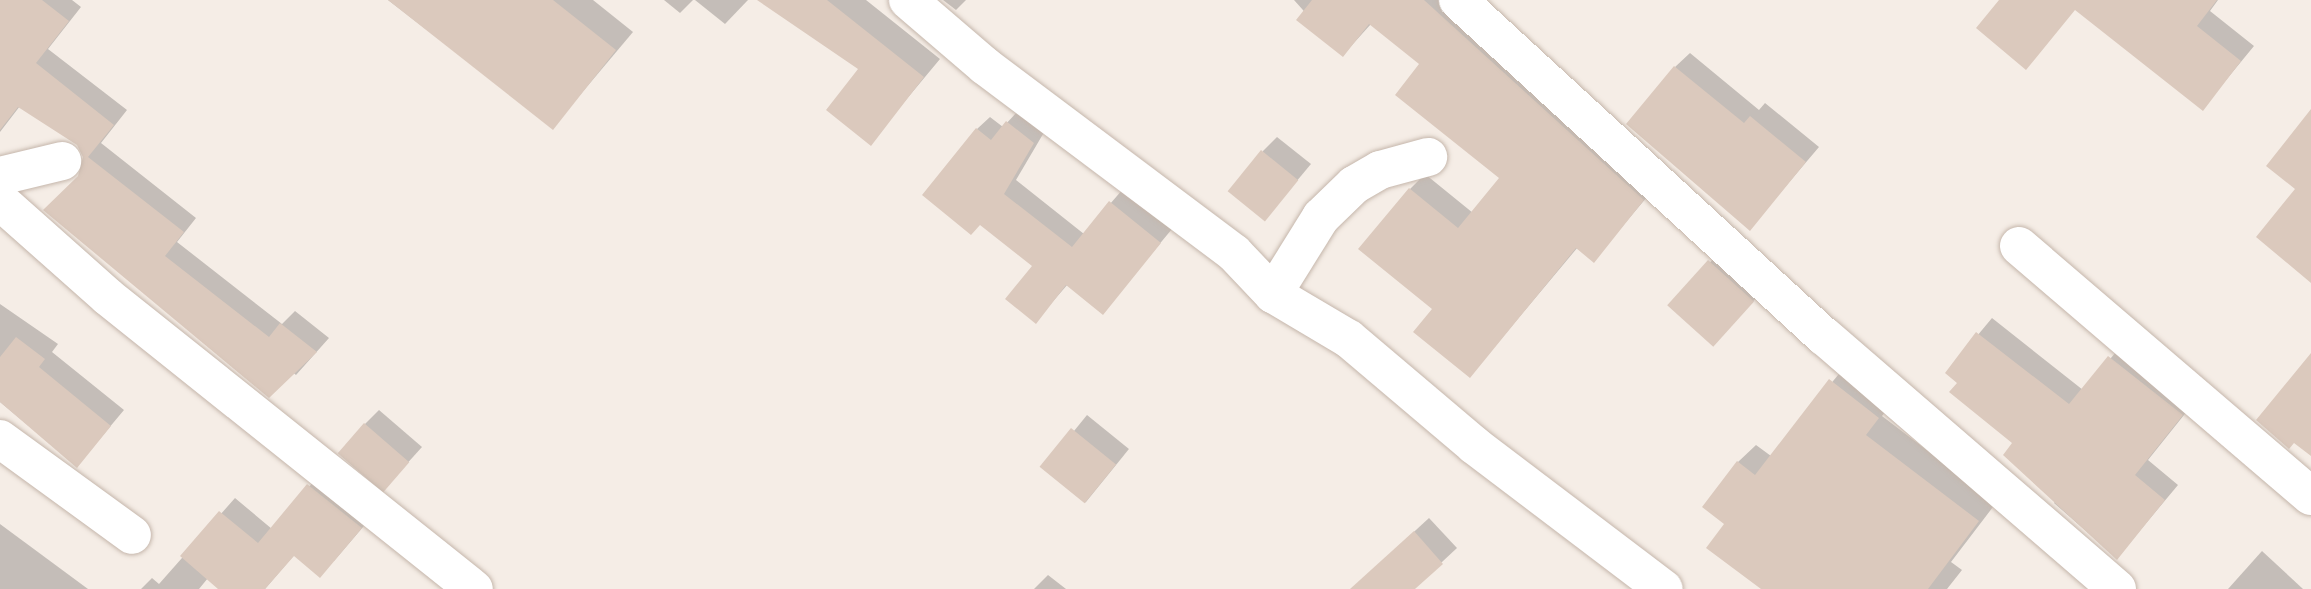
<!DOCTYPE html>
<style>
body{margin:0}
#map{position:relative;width:2311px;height:589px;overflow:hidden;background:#f5ede6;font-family:"Alegreya Sans",sans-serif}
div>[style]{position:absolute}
.shadow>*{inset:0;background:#0003;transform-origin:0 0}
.building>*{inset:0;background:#dbc9bd;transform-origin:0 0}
.roads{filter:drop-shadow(0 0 2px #c5b6ab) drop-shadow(0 0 2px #c5b6ab)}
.minor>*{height:38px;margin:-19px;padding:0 19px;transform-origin:19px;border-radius:19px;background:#fff}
span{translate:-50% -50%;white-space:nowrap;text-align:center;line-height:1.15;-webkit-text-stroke:6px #fff;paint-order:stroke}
</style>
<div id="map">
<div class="shadow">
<i style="clip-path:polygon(0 0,72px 0,81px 7px,48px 49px,127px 110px,101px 143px,196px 218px,177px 242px,282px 324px,295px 311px,329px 338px,296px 375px,291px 371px,283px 382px,79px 176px,85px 156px,79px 144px,20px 106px,0 132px)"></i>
<i style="clip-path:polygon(388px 0,593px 0,633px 32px,553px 127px)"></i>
<i style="clip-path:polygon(664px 0,693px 0,680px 13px)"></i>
<i style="clip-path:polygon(695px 0,748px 0,725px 24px)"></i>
<i style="clip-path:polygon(760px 0,866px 0,940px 59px,870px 143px,861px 69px)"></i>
<i style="clip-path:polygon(943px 0,966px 0,956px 10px)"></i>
<i style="clip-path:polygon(1294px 0,1445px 0,1658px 184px,1594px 260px,1578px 247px,1470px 376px,1434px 309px,1410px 189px,1425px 174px,1473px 213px,1502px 177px,1422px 63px,1371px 24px,1343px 55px)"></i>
<i style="clip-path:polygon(2112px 0,2218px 0,2210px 11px,2254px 46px,2203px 108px)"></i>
<i style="clip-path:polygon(1690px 53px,1759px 110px,1765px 103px,1819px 147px,1750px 228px,1675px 67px)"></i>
<i style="clip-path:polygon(1020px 109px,1046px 129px,1016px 180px,1084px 234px,1123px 189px,1172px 229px,1103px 312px,1068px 284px,1036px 321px,1034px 266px,981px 223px,977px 129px,990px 117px,1003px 127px)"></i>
<i style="clip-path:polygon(1277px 137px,1311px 164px,1265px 219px,1263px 151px)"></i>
<i style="left:1724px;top:247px;width:58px;height:80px;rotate:42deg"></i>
<i style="clip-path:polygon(0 304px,58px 344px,52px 352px,124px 410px,77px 466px,0 402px)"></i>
<i style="clip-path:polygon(1992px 318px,2083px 390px,2124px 343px,2196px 400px,2148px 460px,2178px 485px,2117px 558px,2054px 503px,2058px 497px,2015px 443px,1947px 372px)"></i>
<i style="clip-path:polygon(1848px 363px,1895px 399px,1882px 416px,1996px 503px,1951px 562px,1962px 570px,1947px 589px,1763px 589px,1727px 524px,1738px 462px,1756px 445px,1771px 456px)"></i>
<i style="clip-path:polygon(379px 410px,422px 447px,385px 488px,365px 424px)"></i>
<i style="left:1087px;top:415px;width:54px;height:69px;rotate:39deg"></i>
<i style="clip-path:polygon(323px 471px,375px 513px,334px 561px,295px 554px,265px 589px,221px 589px,208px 578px,199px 589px,141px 589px,152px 578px,159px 584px,235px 498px,272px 529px)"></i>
<i style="clip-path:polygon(1429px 518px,1457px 548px,1413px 589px,1374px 589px,1379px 564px)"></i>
<i style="clip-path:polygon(0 524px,88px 589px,0 589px)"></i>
<i style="clip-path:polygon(2262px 551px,2303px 589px,2228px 589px)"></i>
<i style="clip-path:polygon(1048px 575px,1066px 589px,1034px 589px)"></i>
</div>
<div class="building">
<i style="clip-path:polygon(0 0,42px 0,69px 21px,36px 63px,114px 125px,88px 157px,184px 232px,165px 256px,269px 337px,280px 323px,317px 352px,269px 398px,43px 210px,78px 176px,83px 157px,77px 145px,18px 107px,0 130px)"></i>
<i style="clip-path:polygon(388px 0,553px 0,616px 50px,553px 130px)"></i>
<i style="clip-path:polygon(757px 0,827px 0,924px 77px,871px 146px,826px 110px,858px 69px)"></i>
<i style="clip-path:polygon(1312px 0,1424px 0,1644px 200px,1594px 263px,1576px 248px,1470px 378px,1413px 332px,1432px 309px,1358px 249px,1409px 188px,1458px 228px,1499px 178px,1395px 95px,1419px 64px,1369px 24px,1343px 57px,1296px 20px)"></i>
<i style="clip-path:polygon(1999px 0,2217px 0,2197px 26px,2241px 61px,2203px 111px,2075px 10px,2026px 70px,1976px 28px)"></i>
<i style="clip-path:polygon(1674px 66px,1744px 123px,1750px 116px,1806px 162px,1750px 231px,1626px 124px)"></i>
<i style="clip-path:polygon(2311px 109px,2311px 283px,2256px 237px,2295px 189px,2266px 166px)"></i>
<i style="clip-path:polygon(1006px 121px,1034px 143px,1004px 194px,1072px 247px,1109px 201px,1161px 243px,1103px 315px,1066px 285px,1036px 324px,1005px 299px,1032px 266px,980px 225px,971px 235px,922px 195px,976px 128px,991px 140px)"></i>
<i style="left:1261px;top:150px;width:48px;height:53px;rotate:39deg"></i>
<i style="left:1708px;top:260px;width:62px;height:61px;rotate:42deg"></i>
<i style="clip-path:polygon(1976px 332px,2069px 404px,2108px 356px,2183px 415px,2135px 475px,2165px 500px,2117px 560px,2003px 455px,2012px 443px,1949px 392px,1957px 383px,1945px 373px)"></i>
<i style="clip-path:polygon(16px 337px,45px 359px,39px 367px,111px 426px,77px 468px,0 402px,0 357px)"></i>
<i style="clip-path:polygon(2311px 353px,2311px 456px,2294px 443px,2289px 449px,2256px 420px)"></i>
<i style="clip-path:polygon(1829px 379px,1879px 418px,1866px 435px,1979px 521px,1928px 589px,1761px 589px,1706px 548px,1724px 524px,1702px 507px,1737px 461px,1755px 475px)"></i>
<i style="left:364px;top:423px;width:60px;height:40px;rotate:41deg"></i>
<i style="left:1071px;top:428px;width:58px;height:50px;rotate:39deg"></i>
<i style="clip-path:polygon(307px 484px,362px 528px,320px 578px,294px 556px,265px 589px,218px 589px,180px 556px,219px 511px,258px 543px)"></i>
<i style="clip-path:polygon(1414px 531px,1443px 564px,1415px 589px,1350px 589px)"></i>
</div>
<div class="roads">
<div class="minor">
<i style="left:908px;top:0;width:101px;rotate:40.6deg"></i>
<i style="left:985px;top:66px;width:311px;rotate:36.9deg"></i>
<i style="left:1234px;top:253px;width:57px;rotate:46.4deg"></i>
<i style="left:1273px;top:294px;width:88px;rotate:30.6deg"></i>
<i style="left:1349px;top:339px;width:164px;rotate:40.3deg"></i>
<i style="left:1474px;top:445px;width:238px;rotate:37.2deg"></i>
<i style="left:1458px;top:0;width:497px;rotate:42.6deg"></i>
<i style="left:1824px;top:336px;width:387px;rotate:40.8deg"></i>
<i style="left:0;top:176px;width:64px;rotate:-13.6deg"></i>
<i style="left:0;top:201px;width:144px;rotate:41.6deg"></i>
<i style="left:108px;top:297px;width:468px;rotate:38.6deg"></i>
<i style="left:2019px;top:246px;width:384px;rotate:40.6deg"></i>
<i style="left:1273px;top:294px;width:91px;rotate:-58.1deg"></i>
<i style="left:1321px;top:217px;width:46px;rotate:-44.1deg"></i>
<i style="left:1354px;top:185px;width:30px;rotate:-30deg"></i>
<i style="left:1380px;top:170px;width:50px;rotate:-15.2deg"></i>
<i style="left:0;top:439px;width:163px;rotate:36deg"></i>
</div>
</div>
</div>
